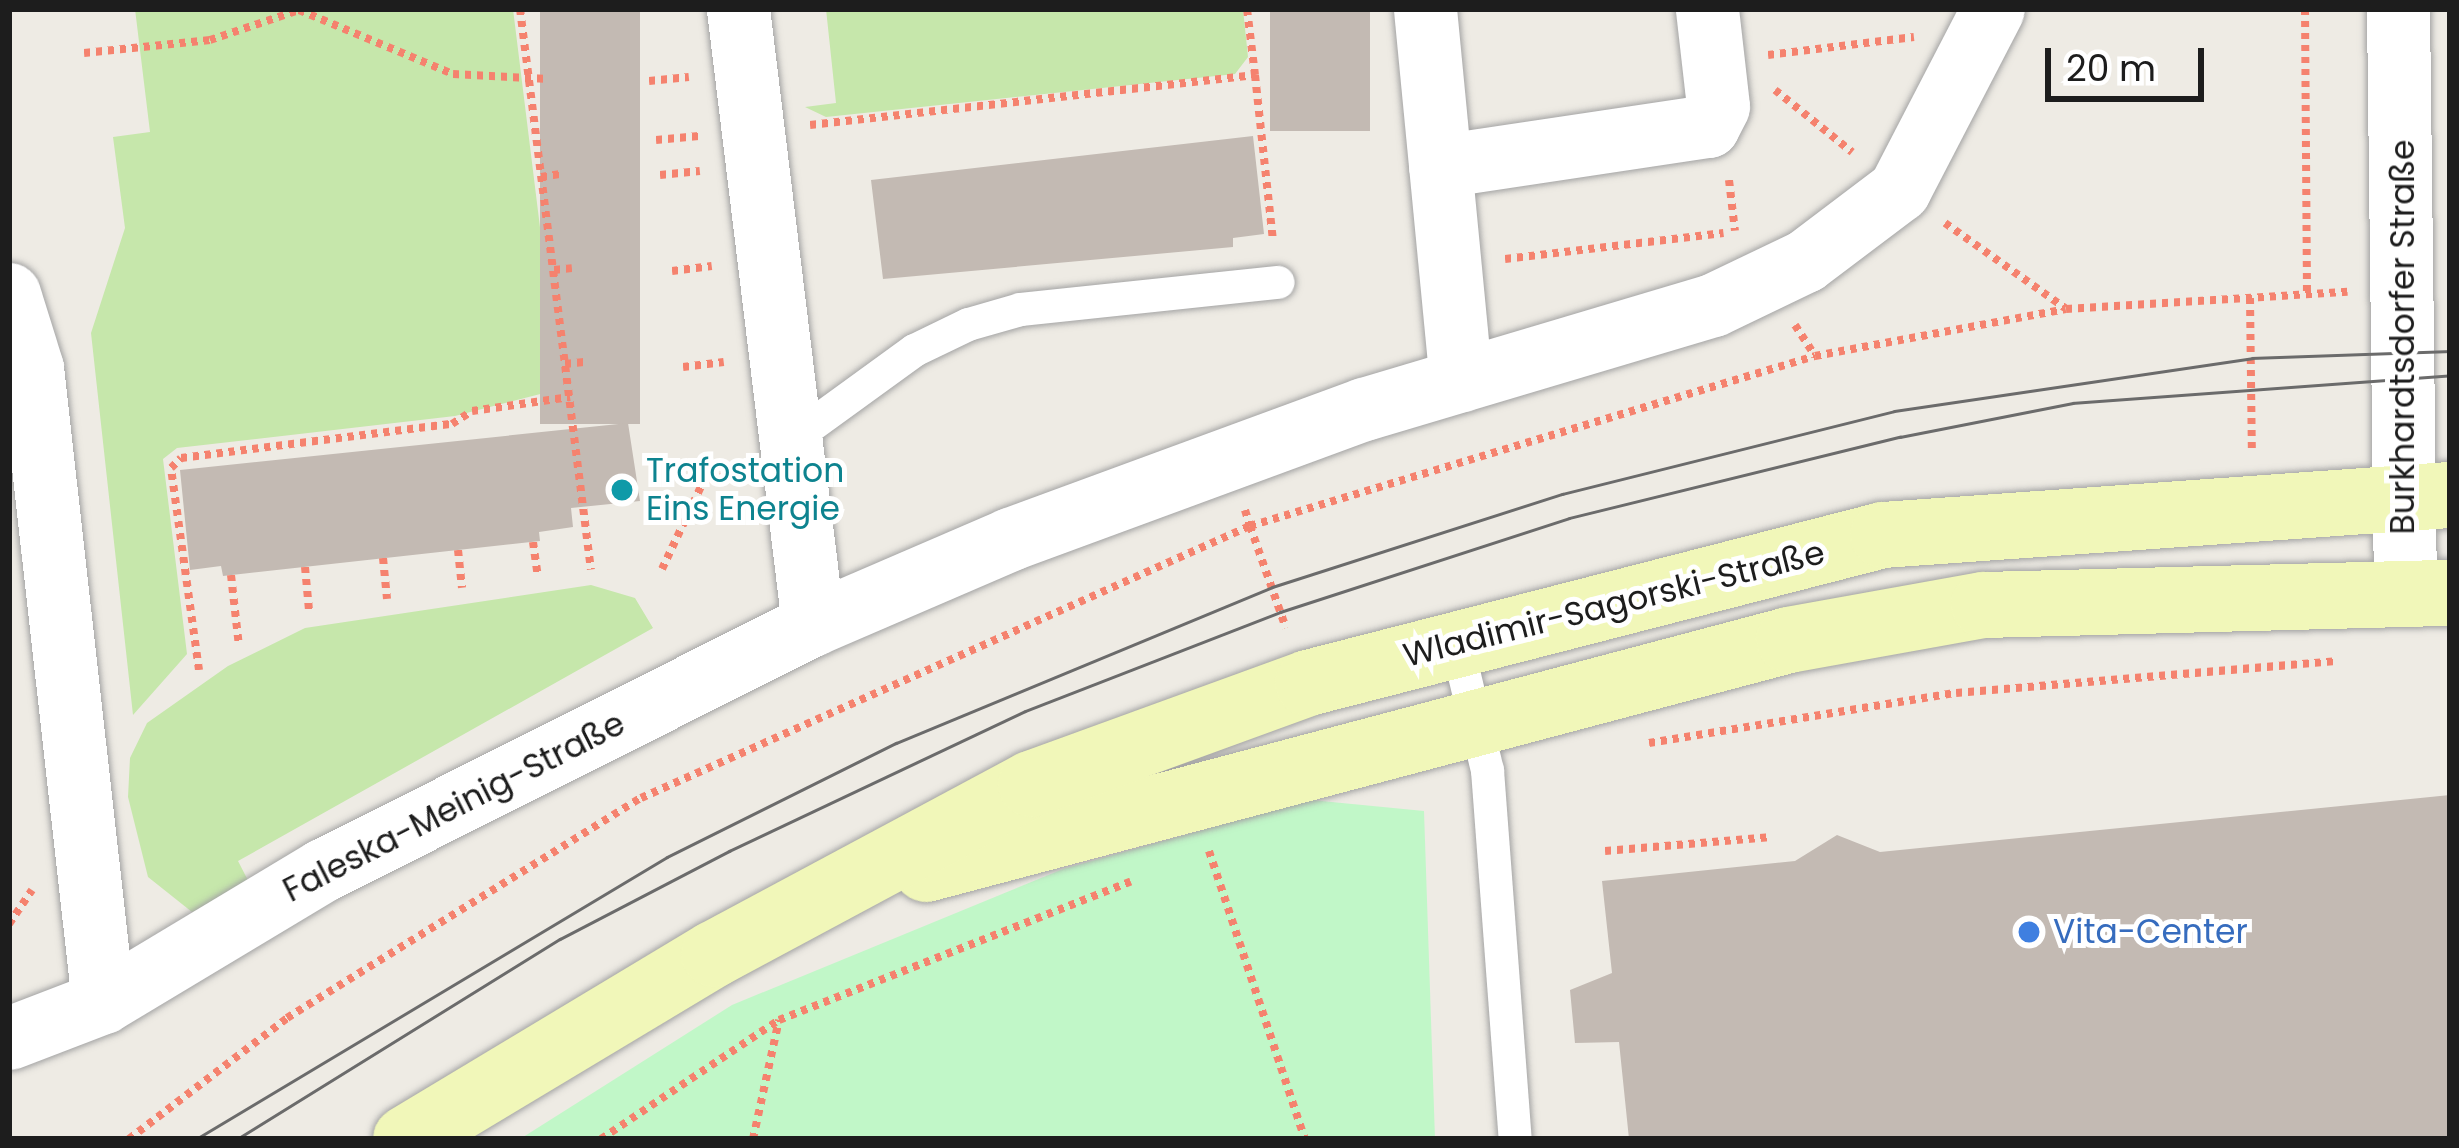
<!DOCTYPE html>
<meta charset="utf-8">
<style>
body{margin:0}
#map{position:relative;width:2459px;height:1148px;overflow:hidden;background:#eeebe4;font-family:Poppins,sans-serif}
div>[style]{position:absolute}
.grass>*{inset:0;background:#c6e7ab}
.park>*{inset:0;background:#c1f7c8}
.building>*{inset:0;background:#c3bab3;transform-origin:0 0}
.path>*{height:8px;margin-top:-4px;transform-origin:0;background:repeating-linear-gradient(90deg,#f5826e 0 6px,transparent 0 12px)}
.roads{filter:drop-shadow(0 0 3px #a4a4a4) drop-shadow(0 0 3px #a4a4a4)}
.lane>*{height:33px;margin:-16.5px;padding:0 16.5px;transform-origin:16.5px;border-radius:16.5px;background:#fff}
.street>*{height:63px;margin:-31.5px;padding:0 31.5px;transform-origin:31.5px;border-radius:31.5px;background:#fff}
.secondary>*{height:66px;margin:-33px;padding:0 33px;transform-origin:33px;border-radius:33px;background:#f1f7b9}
.tram>*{height:3px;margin:-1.5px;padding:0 1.5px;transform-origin:1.5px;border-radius:1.5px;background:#6b6b6b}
.dots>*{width:33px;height:33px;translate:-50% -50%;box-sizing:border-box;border:6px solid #fff;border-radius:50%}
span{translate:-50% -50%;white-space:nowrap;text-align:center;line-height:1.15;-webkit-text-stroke:10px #fff;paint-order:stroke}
.street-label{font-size:33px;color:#1d1d1d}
.culture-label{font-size:33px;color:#0d838f}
.left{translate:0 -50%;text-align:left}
.shop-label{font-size:33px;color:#366cbe}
.frame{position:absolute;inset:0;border:12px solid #1d1d1d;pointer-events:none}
.scale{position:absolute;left:2045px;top:48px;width:159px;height:54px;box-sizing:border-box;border:6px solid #1d1d1d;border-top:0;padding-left:15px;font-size:36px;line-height:42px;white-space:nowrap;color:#1d1d1d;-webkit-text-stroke:9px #fff;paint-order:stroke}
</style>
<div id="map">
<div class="grass">
<i style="clip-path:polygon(135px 9px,513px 9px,560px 389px,455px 416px,177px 448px,163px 459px,187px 654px,133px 715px,91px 333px,125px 228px,113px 137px,150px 132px)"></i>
<i style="clip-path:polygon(826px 9px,1243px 9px,1248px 57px,1235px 74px,826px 117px,805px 107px,836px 103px)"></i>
<i style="clip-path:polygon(591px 585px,635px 598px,653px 628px,238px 861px,254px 892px,192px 912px,148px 877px,128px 797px,130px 758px,147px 723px,228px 666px,305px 628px)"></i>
</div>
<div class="park">
<i style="clip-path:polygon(1311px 800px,1424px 811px,1435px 1139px,520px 1139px,732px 1005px,1063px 869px)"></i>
</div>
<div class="building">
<i style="left:540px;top:9px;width:100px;height:415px"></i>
<i style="left:1270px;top:9px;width:100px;height:122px"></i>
<i style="clip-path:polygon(1253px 136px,1264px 234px,1233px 238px,1233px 247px,883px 279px,871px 180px)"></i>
<i style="clip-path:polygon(628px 423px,640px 501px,571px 508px,573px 527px,539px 532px,540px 541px,223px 576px,221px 566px,190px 570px,180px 470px)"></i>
<i style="clip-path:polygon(2450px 795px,2450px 1139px,1629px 1139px,1619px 1042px,1575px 1043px,1570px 990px,1612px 973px,1602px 881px,1795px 861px,1837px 835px,1880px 852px)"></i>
</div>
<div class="path">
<i style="left:520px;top:9px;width:565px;rotate:82.79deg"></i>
<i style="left:2305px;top:9px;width:285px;rotate:89.6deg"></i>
<i style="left:84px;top:53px;width:127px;rotate:-5.9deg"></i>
<i style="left:210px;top:40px;width:94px;rotate:-18.6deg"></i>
<i style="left:299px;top:10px;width:167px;rotate:22.6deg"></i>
<i style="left:453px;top:74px;width:96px;rotate:3deg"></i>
<i style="left:1768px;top:55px;width:147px;rotate:-7deg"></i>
<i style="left:1255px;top:75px;width:166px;rotate:83.8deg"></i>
<i style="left:649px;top:81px;width:40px;rotate:-5.7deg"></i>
<i style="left:1775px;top:90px;width:99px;rotate:38.8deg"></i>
<i style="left:810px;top:125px;width:448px;rotate:-6.4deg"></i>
<i style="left:1255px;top:75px;width:66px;rotate:-96.9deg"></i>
<i style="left:656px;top:140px;width:43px;rotate:-5.3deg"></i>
<i style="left:660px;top:175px;width:40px;rotate:-5.7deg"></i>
<i style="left:541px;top:177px;width:20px;rotate:-9deg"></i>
<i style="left:1729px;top:180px;width:51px;rotate:83.3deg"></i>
<i style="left:1945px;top:223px;width:147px;rotate:35.3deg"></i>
<i style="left:1505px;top:259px;width:220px;rotate:-6.8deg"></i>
<i style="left:554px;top:270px;width:18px;rotate:-6deg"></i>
<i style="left:672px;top:271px;width:40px;rotate:-7.1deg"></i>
<i style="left:2250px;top:298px;width:154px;rotate:89.3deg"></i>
<i style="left:1795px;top:325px;width:37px;rotate:57deg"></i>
<i style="left:565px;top:364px;width:19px;rotate:-6deg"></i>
<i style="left:683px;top:367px;width:41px;rotate:-7deg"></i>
<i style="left:1245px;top:510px;width:17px;rotate:73deg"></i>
<i style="left:1250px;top:526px;width:590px;rotate:-16.75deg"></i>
<i style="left:1815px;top:356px;width:255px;rotate:-10.6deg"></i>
<i style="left:2066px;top:309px;width:282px;rotate:-3.5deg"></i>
<i style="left:533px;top:542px;width:35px;rotate:82deg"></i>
<i style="left:458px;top:550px;width:38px;rotate:84deg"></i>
<i style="left:383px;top:558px;width:41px;rotate:84.4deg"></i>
<i style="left:305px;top:567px;width:43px;rotate:84.7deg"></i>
<i style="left:662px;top:569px;width:98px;rotate:-64.7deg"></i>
<i style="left:704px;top:480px;width:37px;rotate:-8deg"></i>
<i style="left:231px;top:575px;width:71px;rotate:83.6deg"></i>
<i style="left:199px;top:670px;width:204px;rotate:-97.9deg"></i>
<i style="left:171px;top:468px;width:14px;rotate:-45deg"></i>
<i style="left:181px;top:458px;width:273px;rotate:-7.2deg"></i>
<i style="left:452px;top:424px;width:24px;rotate:-33deg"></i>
<i style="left:472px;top:411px;width:99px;rotate:-8.1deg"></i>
<i style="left:1649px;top:743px;width:311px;rotate:-9.3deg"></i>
<i style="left:1956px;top:693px;width:381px;rotate:-4.8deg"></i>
<i style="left:1209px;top:851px;width:304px;rotate:71.6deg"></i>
<i style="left:1605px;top:851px;width:167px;rotate:-4.8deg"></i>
<i style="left:9px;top:924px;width:41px;rotate:-55.9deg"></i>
<i style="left:129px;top:1139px;width:199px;rotate:-37.4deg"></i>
<i style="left:287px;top:1018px;width:417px;rotate:-31.9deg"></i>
<i style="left:641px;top:798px;width:667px;rotate:-24.07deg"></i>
<i style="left:1250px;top:526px;width:108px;rotate:70.6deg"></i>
<i style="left:601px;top:1139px;width:214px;rotate:-33.8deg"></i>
<i style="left:779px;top:1020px;width:378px;rotate:-21.5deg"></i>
<i style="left:753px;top:1139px;width:122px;rotate:-77.7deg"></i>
</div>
<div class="roads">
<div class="lane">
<i style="left:790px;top:440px;width:153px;rotate:-36deg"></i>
<i style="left:914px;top:350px;width:60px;rotate:-25.7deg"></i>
<i style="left:968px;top:324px;width:54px;rotate:-16.1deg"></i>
<i style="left:1020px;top:309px;width:259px;rotate:-6deg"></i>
<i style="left:1456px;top:642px;width:132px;rotate:76.4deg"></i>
<i style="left:1487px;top:770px;width:370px;rotate:85.7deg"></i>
</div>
<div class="street">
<i style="left:738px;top:9px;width:620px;rotate:83.05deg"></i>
<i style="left:1425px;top:9px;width:373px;rotate:84.5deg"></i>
<i style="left:2398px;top:9px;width:583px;rotate:89.31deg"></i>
<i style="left:1440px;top:166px;width:271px;rotate:-8.5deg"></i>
<i style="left:1708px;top:126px;width:22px;rotate:-63deg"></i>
<i style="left:1718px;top:106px;width:98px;rotate:-96.5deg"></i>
<i style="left:9px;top:294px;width:77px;rotate:72.7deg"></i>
<i style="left:32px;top:368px;width:638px;rotate:83.61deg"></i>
<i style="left:103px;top:1002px;width:257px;rotate:-31deg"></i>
<i style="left:323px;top:870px;width:548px;rotate:-26.66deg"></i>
<i style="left:813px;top:624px;width:215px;rotate:-23.3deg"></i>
<i style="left:1010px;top:539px;width:377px;rotate:-20.2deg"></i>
<i style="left:1364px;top:409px;width:364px;rotate:-16.6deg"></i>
<i style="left:1713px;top:305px;width:102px;rotate:-25.6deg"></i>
<i style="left:1805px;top:261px;width:118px;rotate:-37.1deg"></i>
<i style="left:1899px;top:190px;width:204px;rotate:-62.6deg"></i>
<i style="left:9px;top:1038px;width:101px;rotate:-21deg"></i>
</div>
<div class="secondary">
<i style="left:926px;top:869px;width:893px;rotate:-14.86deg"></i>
<i style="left:1789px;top:640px;width:198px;rotate:-10.2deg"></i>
<i style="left:1984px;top:605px;width:466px;rotate:-1.5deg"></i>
<i style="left:406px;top:1139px;width:359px;rotate:-31deg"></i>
<i style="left:714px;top:954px;width:360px;rotate:-28.2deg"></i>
<i style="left:1031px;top:784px;width:295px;rotate:-20deg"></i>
<i style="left:1308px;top:683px;width:594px;rotate:-14.43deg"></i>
<i style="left:1883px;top:535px;width:568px;rotate:-4.04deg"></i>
</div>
</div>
<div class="tram">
<i style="left:196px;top:1139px;width:549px;rotate:-30.91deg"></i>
<i style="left:667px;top:857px;width:256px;rotate:-26.5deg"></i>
<i style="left:896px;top:743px;width:407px;rotate:-22.5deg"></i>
<i style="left:1272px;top:587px;width:305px;rotate:-17.8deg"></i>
<i style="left:1562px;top:494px;width:342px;rotate:-14deg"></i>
<i style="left:1894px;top:411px;width:362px;rotate:-8.4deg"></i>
<i style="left:2252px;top:358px;width:198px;rotate:-2deg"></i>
<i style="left:237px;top:1139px;width:380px;rotate:-31.8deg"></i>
<i style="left:560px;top:939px;width:191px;rotate:-27.5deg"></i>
<i style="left:729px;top:851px;width:327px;rotate:-25.3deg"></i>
<i style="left:1025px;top:711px;width:274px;rotate:-21.2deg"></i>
<i style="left:1280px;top:612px;width:304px;rotate:-18deg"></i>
<i style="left:1569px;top:518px;width:341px;rotate:-13.8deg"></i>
<i style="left:1900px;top:437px;width:176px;rotate:-11.1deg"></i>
<i style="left:2073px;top:403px;width:378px;rotate:-4.2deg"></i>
</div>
<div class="dots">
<i style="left:622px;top:490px;background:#0f9aa8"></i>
<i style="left:2029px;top:932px;background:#3f7fe0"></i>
</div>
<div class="street-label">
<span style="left:2403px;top:337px;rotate:-90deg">Burkhardtsdorfer Straße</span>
<span style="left:1614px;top:604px;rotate:-14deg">Wladimir-Sagorski-Straße</span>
<span style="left:454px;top:807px;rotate:-27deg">Faleska-Meinig-Straße</span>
</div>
<div class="culture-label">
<span class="left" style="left:646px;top:490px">Trafostation<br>Eins Energie</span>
</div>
<div class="shop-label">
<span class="left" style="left:2053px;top:932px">Vita-Center</span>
</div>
<div class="frame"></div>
<div class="scale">20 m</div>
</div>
